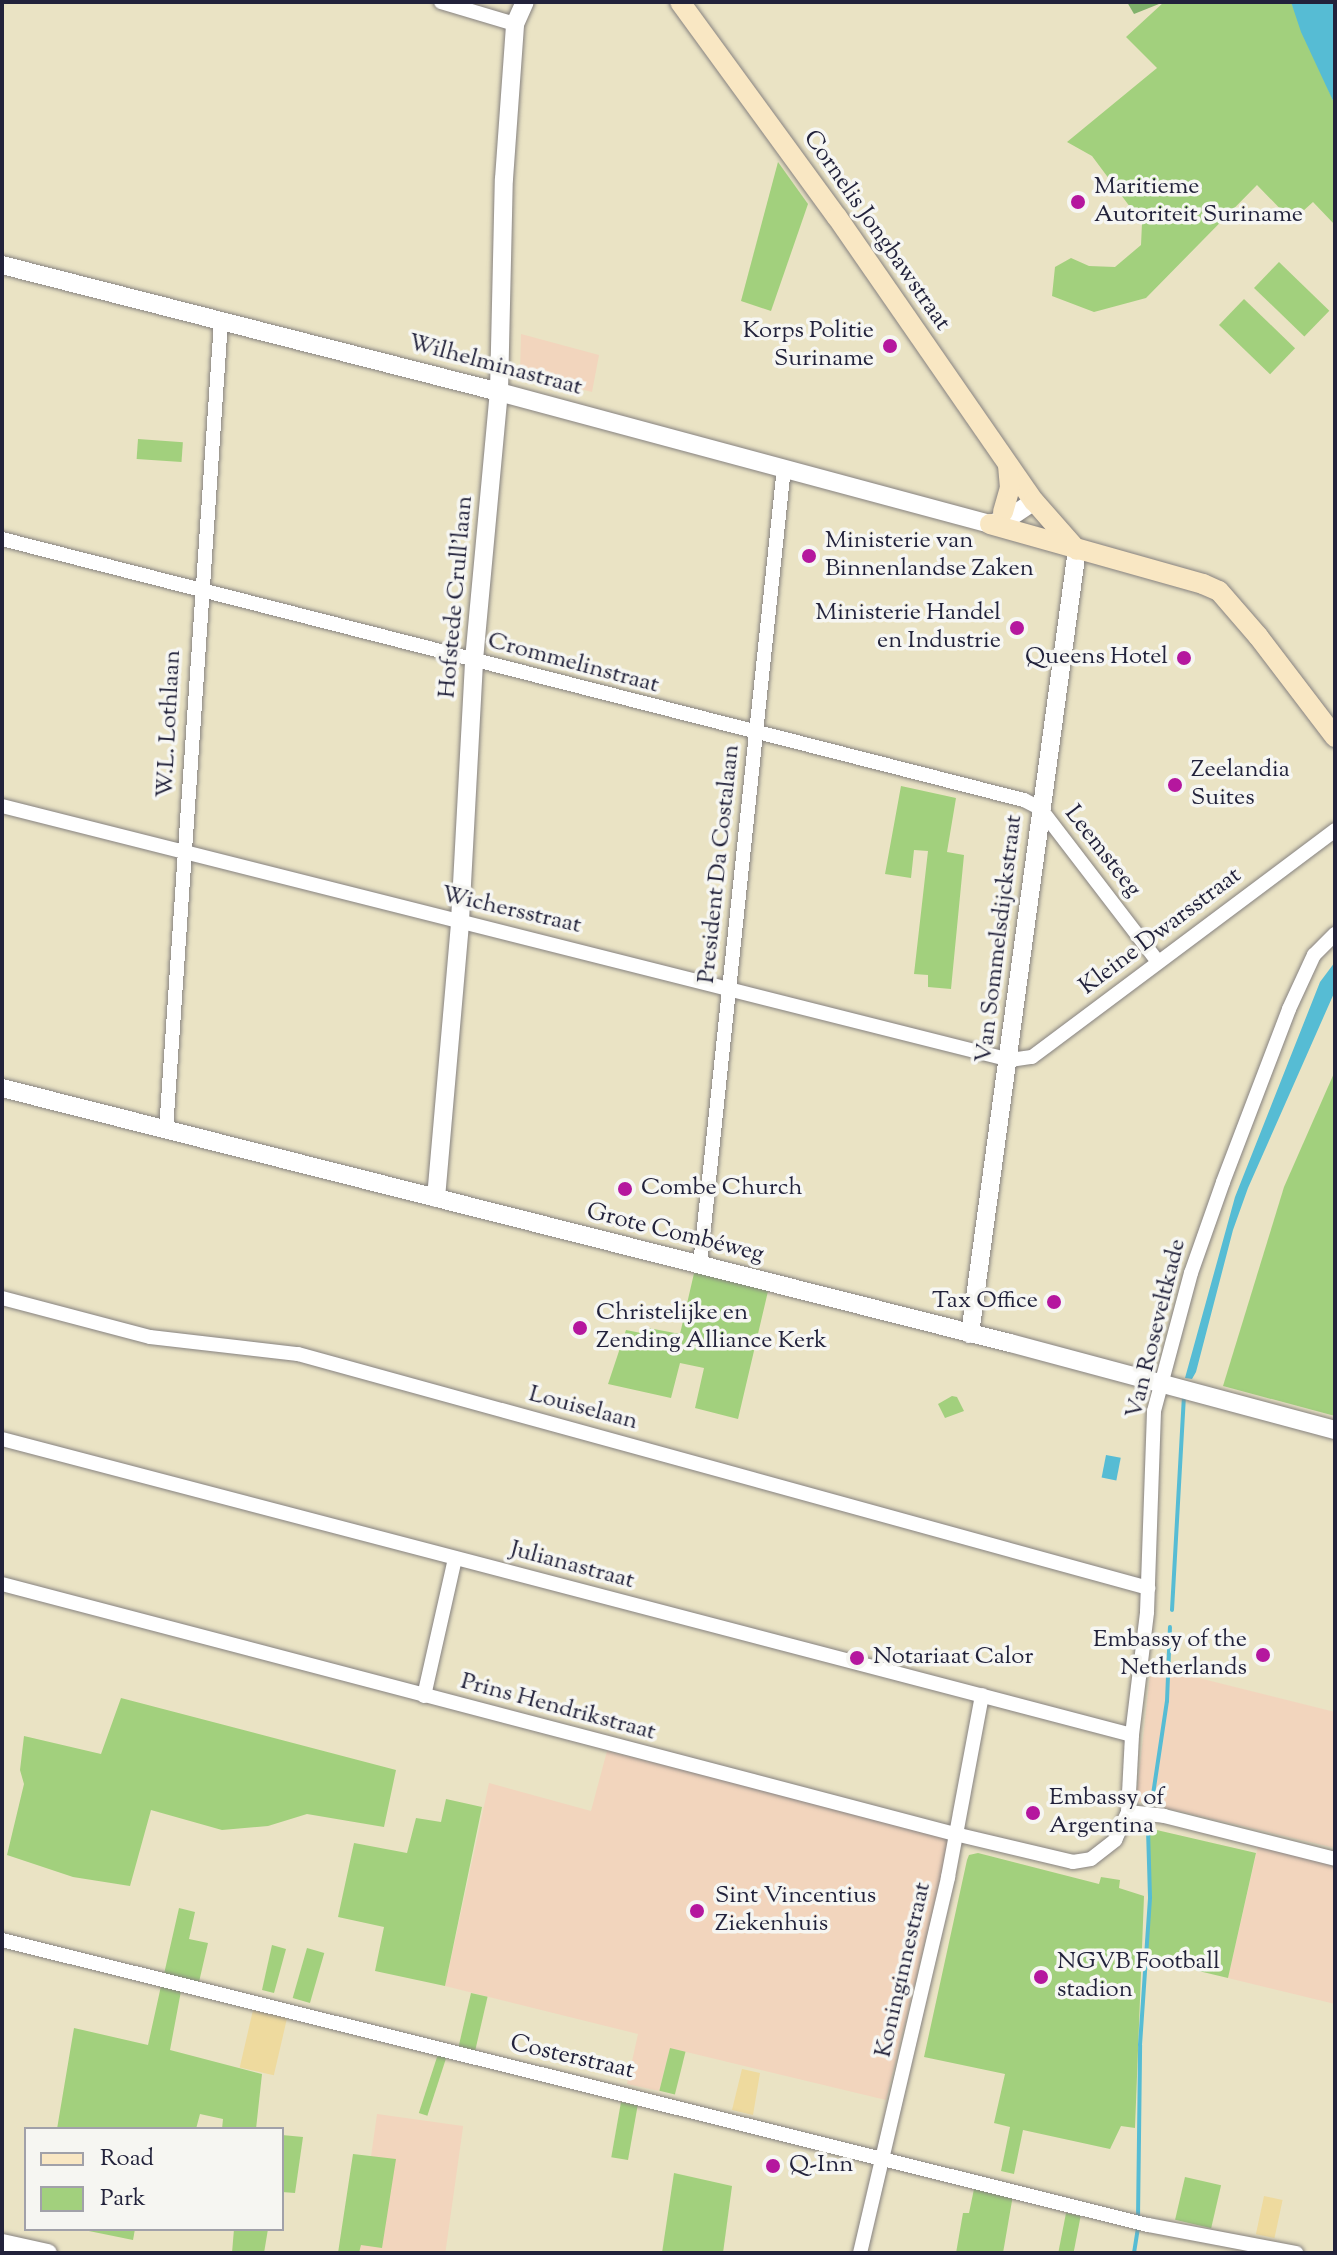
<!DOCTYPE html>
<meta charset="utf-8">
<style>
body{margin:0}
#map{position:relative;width:1337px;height:2255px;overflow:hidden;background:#eae3c4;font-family:"Sorts Mill Goudy",serif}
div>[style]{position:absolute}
.built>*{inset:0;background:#f2d5bd;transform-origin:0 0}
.green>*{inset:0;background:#a2d07d;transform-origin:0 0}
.forest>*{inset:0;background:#81b26c}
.sand>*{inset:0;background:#eeda9e;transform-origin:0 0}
.water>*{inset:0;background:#56bcd4;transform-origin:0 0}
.stream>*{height:4px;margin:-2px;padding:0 2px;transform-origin:2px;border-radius:2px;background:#56bcd4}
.roads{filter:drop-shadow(0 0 2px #868280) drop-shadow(0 0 2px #868280)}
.minor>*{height:14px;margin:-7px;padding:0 7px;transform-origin:7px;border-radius:7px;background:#fff}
.tertiary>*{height:18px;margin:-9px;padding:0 9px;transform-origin:9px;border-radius:9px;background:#fff}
.secondary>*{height:20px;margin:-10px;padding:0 10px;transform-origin:10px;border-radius:10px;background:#f9e7c3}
.dots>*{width:22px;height:22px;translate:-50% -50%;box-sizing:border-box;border:4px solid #f6f6f2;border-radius:50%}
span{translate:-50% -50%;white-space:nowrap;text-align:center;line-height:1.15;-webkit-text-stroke:7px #f6f6f2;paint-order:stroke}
.poi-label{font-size:24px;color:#22223b}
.left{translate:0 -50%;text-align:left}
.right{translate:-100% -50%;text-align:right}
.street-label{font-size:24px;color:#22223b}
.frame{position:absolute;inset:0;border:4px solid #22223b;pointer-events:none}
.legend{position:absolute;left:24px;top:2127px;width:260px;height:104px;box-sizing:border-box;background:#f6f6f2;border:2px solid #a1a1a9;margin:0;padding:10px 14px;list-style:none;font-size:24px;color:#22223b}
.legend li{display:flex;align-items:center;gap:16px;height:40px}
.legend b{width:40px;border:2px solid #a1a1a9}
</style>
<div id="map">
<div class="built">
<i style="clip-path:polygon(521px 334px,599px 355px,592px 392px,520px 374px)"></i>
<i style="clip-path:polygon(1151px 1666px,1335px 1712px,1335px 1848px,1136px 1801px)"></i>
<i style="clip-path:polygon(607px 1751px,951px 1837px,886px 2100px,670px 2048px,659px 2091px,627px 2084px,638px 2034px,445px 1986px,489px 1783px,591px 1811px)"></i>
<i style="clip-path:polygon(1258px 1846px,1335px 1866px,1335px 2004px,1228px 1978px)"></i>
<i style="left:377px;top:2114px;width:87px;height:140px;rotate:8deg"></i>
</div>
<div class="green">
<i style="clip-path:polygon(1164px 2px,1291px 2px,1335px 105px,1335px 225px,1313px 202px,1292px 221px,1257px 185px,1146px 298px,1094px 312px,1052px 296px,1055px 267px,1071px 258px,1089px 266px,1115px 267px,1141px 245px,1142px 223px,1092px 156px,1067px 142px,1157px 68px,1126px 37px)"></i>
<i style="clip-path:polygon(778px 162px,808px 204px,771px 311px,741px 301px)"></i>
<i style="left:1279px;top:262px;width:70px;height:36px;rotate:44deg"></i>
<i style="left:1244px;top:299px;width:71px;height:36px;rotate:44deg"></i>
<i style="left:138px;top:439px;width:45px;height:20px;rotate:4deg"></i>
<i style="clip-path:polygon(901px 786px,956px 798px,947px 852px,964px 855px,951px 989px,928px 987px,928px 975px,914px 974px,928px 851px,914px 850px,911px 878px,885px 874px)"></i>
<i style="clip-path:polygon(1335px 1071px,1335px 1416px,1223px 1386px,1284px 1187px)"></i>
<i style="clip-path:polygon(695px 1269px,769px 1287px,738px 1419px,695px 1408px,704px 1368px,680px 1363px,671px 1398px,608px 1384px,626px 1330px,641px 1333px,643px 1327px,680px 1334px)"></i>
<i style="clip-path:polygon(952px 1396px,957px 1397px,964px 1411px,945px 1418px,938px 1404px)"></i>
<i style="clip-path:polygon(121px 1698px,396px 1770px,384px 1827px,307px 1814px,268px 1826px,222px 1830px,151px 1810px,130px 1886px,73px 1877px,7px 1855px,24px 1784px,20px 1770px,24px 1736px,101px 1754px)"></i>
<i style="clip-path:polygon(446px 1799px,482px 1807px,445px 1986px,375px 1971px,384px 1927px,338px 1917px,354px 1843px,407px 1853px,416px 1818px,441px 1822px)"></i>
<i style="clip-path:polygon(1148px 1828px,1256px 1853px,1228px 1978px,1144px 1958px,1150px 1897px)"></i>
<i style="clip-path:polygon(978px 1853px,1099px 1884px,1101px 1877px,1120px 1880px,1119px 1888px,1144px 1896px,1135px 2128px,1121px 2126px,1110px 2149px,1023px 2130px,1014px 2174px,1001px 2171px,1010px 2127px,994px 2123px,1005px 2074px,924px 2057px,967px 1860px,969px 1855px)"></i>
<i style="clip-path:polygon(179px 1908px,195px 1912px,189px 1939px,208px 1943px,199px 1982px,164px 1974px)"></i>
<i style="clip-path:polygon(272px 1945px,286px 1949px,274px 1993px,262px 1990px)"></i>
<i style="left:307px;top:1948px;width:18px;height:52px;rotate:16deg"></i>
<i style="clip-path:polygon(161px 1986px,181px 1991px,170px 2050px,262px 2074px,256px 2129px,222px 2129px,223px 2119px,200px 2114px,196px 2129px,57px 2129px,74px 2028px,148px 2045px)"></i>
<i style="left:471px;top:1993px;width:17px;height:55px;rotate:13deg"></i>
<i style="left:670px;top:2048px;width:16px;height:44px;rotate:14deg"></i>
<i style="left:438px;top:2054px;width:9px;height:62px;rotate:18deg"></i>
<i style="left:621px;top:2102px;width:17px;height:56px;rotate:10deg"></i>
<i style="clip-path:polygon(282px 2135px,303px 2137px,295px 2193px,282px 2192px)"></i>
<i style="clip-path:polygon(353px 2154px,396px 2159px,382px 2248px,361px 2245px,359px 2253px,338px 2253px)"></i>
<i style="clip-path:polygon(674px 2173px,732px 2186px,723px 2253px,662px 2253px)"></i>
<i style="left:1185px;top:2177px;width:37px;height:44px;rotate:13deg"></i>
<i style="clip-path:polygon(974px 2189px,1013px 2195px,1003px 2253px,956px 2253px,963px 2213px,969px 2213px)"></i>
<i style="left:1066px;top:2213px;width:15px;height:41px;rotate:11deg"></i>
<i style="clip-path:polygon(79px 2229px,135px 2229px,133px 2240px)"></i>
<i style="clip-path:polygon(234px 2229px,268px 2229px,264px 2253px,232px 2253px)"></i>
</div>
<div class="forest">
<i style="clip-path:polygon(1127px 2px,1164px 2px,1134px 14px)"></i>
</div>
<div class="sand">
<i style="left:253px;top:2010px;width:35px;height:59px;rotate:13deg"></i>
<i style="clip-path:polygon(742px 2069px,760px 2073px,753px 2115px,732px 2110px)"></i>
<i style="left:1264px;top:2196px;width:19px;height:39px;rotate:12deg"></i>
</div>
<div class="water">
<i style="clip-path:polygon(1291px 2px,1335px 2px,1335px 105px,1301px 32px)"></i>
<i style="clip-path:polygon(1335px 962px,1335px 991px,1248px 1188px,1233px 1230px,1196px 1372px,1192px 1379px,1185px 1378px,1235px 1197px,1320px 982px)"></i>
<i style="left:1106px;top:1455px;width:15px;height:23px;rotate:11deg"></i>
</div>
<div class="stream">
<i style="left:1172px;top:1610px;width:213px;rotate:-86.8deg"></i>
<i style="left:1138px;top:2219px;width:174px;rotate:-89.3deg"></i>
<i style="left:1140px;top:2045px;width:148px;rotate:-86.1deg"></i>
<i style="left:1150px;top:1897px;width:69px;rotate:-91.7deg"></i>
<i style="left:1148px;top:1828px;width:128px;rotate:-81.5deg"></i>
<i style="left:1167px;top:1701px;width:74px;rotate:-87.7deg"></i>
<i style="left:1134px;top:2253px;width:25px;rotate:-81deg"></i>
</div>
<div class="roads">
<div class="minor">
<i style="left:441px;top:2px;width:77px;rotate:16.6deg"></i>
<i style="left:2px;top:539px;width:1055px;rotate:14.33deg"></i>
<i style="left:1024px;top:800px;width:18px;rotate:27deg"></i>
<i style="left:1040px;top:808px;width:194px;rotate:52.5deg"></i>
<i style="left:2px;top:806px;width:1040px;rotate:14.14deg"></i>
<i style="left:1010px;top:1060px;width:22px;rotate:-8deg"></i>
<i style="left:1032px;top:1057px;width:379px;rotate:-36.8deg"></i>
<i style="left:166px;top:1130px;width:811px;rotate:-86.11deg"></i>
<i style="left:700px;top:1265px;width:802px;rotate:-83.99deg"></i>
<i style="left:2px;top:1298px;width:153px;rotate:14.8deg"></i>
<i style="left:150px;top:1337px;width:149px;rotate:6.6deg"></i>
<i style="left:298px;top:1354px;width:882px;rotate:15.39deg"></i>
<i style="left:2px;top:1439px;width:1168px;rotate:14.68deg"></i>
<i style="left:2px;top:1584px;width:985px;rotate:14.7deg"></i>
<i style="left:955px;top:1834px;width:121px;rotate:13.3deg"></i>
<i style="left:1073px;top:1862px;width:18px;rotate:-9deg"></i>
<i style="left:1091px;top:1859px;width:31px;rotate:-38deg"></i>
<i style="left:1115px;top:1840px;width:31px;rotate:-65deg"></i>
<i style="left:1128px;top:1812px;width:77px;rotate:-87deg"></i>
<i style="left:1132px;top:1735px;width:124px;rotate:-83deg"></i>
<i style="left:1147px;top:1612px;width:201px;rotate:-88deg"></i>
<i style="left:1154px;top:1411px;width:143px;rotate:-75deg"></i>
<i style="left:1191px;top:1273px;width:96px;rotate:-70.6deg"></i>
<i style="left:1223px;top:1182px;width:185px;rotate:-69.1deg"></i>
<i style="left:1289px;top:1009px;width:60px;rotate:-65.2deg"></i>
<i style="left:1314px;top:955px;width:30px;rotate:-45deg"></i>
<i style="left:424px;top:1696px;width:141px;rotate:-77.3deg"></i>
<i style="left:1128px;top:1812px;width:36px;rotate:6deg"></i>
<i style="left:1164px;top:1816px;width:176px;rotate:14.1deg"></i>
<i style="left:2px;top:1940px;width:1181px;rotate:13.97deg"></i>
<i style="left:1148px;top:2225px;width:151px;rotate:10.7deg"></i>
<i style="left:860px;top:2253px;width:386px;rotate:-76.8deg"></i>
<i style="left:948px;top:1877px;width:185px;rotate:-79.4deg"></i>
</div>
<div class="tertiary">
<i style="left:2px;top:265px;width:513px;rotate:14.33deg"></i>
<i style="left:499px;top:392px;width:508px;rotate:15.05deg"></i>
<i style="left:990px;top:524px;width:20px;rotate:-18deg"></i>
<i style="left:1009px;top:518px;width:30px;rotate:-34deg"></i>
<i style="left:2px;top:1088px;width:1040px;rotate:14.2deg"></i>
<i style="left:1010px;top:1343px;width:336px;rotate:15deg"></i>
<i style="left:436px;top:1198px;width:278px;rotate:-85deg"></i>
<i style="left:460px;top:921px;width:261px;rotate:-86.9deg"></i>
<i style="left:474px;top:660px;width:269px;rotate:-84.7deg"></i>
<i style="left:499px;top:392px;width:213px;rotate:-88.7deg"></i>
<i style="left:504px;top:179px;width:155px;rotate:-85.9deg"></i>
<i style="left:515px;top:24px;width:24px;rotate:-66deg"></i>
<i style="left:970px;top:1334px;width:791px;rotate:-82.23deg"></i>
<i style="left:2px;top:2243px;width:47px;rotate:12.3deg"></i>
</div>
<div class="secondary">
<i style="left:680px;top:2px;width:266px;rotate:53.9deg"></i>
<i style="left:837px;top:217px;width:346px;rotate:55.3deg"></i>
<i style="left:1034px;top:501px;width:65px;rotate:48.7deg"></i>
<i style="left:1003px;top:512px;width:25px;rotate:-74deg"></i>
<i style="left:1010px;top:488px;width:23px;rotate:-95deg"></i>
<i style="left:990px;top:524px;width:221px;rotate:15.7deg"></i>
<i style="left:1203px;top:584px;width:17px;rotate:24deg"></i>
<i style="left:1219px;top:591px;width:60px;rotate:49.1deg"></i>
<i style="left:1258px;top:636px;width:127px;rotate:52.7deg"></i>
</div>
</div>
<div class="dots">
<i style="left:1078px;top:202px;background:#b5179e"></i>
<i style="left:890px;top:346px;background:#b5179e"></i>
<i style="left:809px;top:556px;background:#b5179e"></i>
<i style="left:1017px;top:628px;background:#b5179e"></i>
<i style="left:1184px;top:658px;background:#b5179e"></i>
<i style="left:1175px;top:785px;background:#b5179e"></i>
<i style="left:625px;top:1189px;background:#b5179e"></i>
<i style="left:1054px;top:1302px;background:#b5179e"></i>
<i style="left:580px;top:1328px;background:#b5179e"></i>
<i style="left:1263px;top:1655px;background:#b5179e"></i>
<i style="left:857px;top:1658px;background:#b5179e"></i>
<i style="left:1033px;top:1813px;background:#b5179e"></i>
<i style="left:697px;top:1911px;background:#b5179e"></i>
<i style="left:1041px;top:1977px;background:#b5179e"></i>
<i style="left:773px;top:2166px;background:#b5179e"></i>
</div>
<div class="poi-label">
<span class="left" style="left:1094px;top:202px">Maritieme<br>Autoriteit Suriname</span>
<span class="right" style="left:874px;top:346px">Korps Politie<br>Suriname</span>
<span class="left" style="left:825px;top:556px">Ministerie van<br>Binnenlandse Zaken</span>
<span class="right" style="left:1001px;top:628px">Ministerie Handel<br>en Industrie</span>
<span class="right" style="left:1168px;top:658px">Queens Hotel</span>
<span class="left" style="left:1191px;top:785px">Zeelandia<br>Suites</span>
<span class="left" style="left:641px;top:1189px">Combe Church</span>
<span class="right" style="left:1038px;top:1302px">Tax Office</span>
<span class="left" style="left:596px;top:1328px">Christelijke en<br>Zending Alliance Kerk</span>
<span class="right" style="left:1247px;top:1655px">Embassy of the<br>Netherlands</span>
<span class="left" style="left:873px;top:1658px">Notariaat Calor</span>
<span class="left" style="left:1049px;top:1813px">Embassy of<br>Argentina</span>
<span class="left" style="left:715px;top:1911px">Sint Vincentius<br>Ziekenhuis</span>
<span class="left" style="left:1057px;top:1977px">NGVB Football<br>stadion</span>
<span class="left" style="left:789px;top:2166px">Q-Inn</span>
</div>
<div class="street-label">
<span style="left:876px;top:231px;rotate:55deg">Cornelis Jongbawstraat</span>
<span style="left:495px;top:366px;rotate:15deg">Wilhelminastraat</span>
<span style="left:457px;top:597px;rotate:-85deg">Hofstede Crull'laan</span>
<span style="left:573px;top:664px;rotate:15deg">Crommelinstraat</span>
<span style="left:170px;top:724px;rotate:-87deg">W.L. Lothlaan</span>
<span style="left:1102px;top:852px;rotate:52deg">Leemsteeg</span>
<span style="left:720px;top:864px;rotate:-84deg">President Da Costalaan</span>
<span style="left:511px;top:911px;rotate:13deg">Wichersstraat</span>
<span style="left:1161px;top:932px;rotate:-37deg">Kleine Dwarsstraat</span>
<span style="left:1000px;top:939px;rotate:-83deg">Van Sommelsdijckstraat</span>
<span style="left:675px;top:1234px;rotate:14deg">Grote Combéweg</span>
<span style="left:1157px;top:1329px;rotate:-76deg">Van Roseveltkade</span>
<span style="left:583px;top:1409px;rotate:15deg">Louiselaan</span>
<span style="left:572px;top:1566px;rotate:15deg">Julianastraat</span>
<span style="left:558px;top:1708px;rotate:15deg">Prins Hendrikstraat</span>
<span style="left:904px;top:1970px;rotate:-77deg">Koninginnestraat</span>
<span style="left:572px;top:2058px;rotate:13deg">Costerstraat</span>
</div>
<div class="frame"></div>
<ul class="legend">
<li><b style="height:10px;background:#f9e7c3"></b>Road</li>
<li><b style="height:22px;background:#a2d07d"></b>Park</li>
</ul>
</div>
